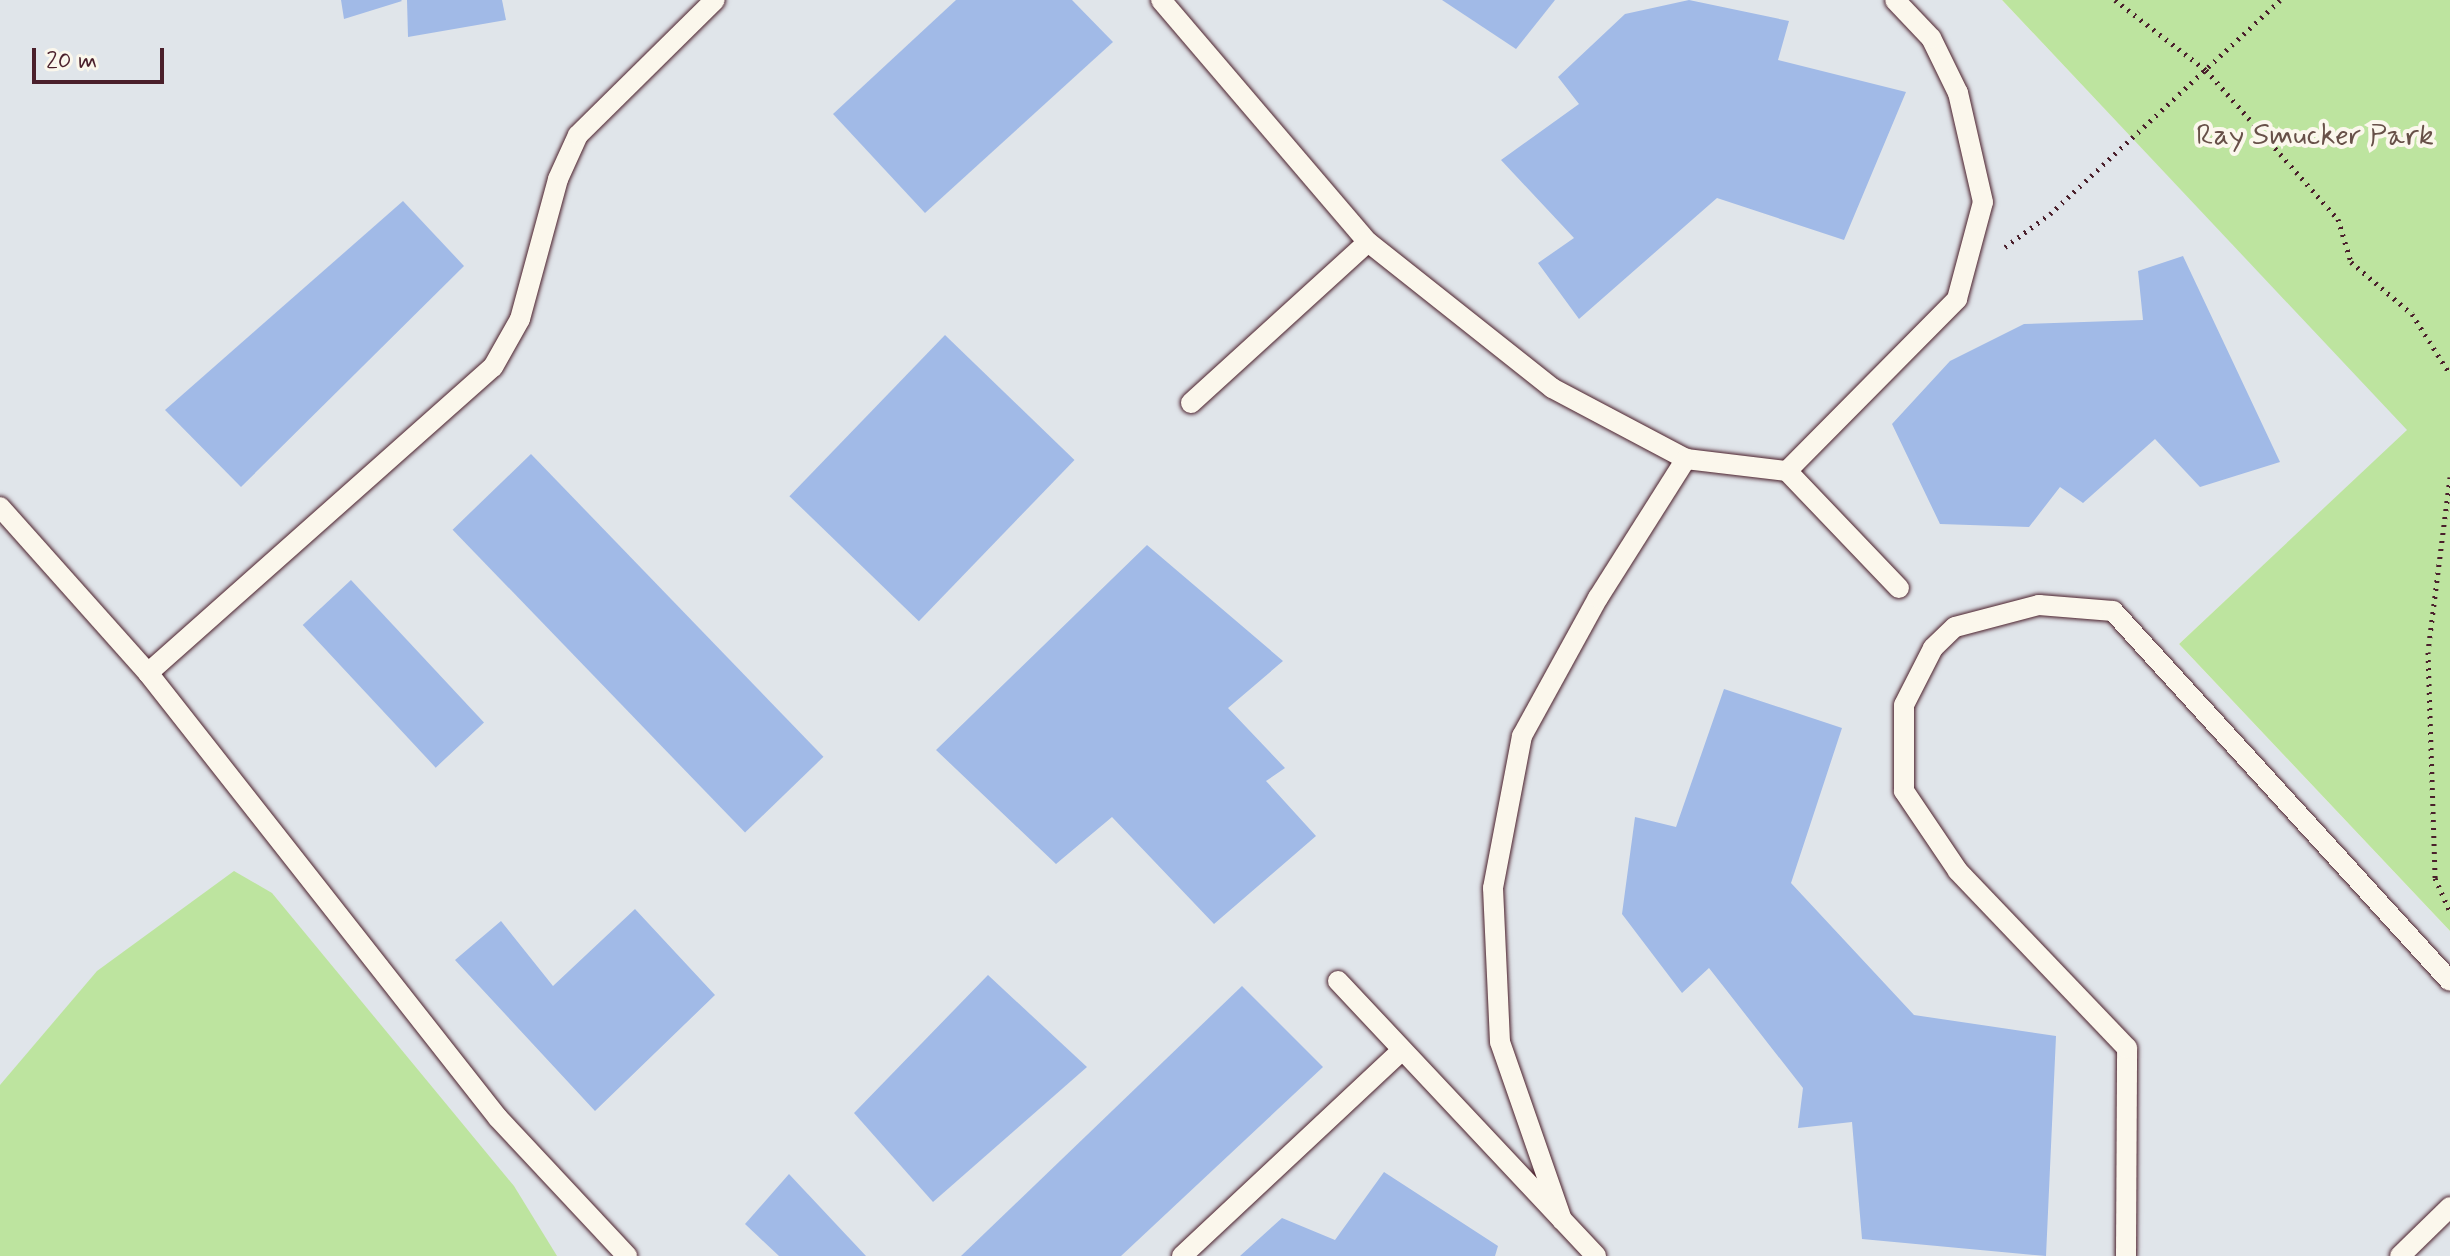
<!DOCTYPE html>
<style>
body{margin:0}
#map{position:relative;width:2450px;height:1256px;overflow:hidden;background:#fbf7ec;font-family:Mynerve,sans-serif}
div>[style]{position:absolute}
.built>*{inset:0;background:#e0e5ea}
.green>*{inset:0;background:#bde49f}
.building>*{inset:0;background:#a1bae7;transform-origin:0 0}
.path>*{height:5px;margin-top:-2.5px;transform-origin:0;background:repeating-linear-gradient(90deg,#4a1f2b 0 2px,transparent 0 8px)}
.roads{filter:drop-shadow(0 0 2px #4a1f2b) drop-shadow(0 0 2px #4a1f2b)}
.lane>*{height:20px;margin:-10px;padding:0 10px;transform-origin:10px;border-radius:10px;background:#fbf7ec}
span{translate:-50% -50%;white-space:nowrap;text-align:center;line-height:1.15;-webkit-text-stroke:8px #fbf7ec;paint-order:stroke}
.park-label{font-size:30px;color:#675048}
.scale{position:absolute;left:32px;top:48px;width:132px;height:36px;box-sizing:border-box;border:4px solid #4a1f2b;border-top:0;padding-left:10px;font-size:24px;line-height:28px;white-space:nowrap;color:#4a1f2b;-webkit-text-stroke:6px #fbf7ec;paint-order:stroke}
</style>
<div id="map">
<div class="built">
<i style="clip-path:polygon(0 0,2002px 0,2408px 430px,2179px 644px,2450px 931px,2450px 1256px,0 1256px)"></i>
</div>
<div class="green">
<i style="clip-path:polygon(2002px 0,2450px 0,2450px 931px,2179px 644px,2407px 430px)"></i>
<i style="clip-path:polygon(234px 871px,272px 893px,514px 1186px,557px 1256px,0 1256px,0 1085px,97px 971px)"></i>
</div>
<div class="building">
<i style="clip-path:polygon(341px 0,401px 0,402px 1px,344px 19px)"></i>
<i style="clip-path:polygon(407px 0,502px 0,506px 20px,408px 37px)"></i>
<i style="clip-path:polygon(956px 0,1072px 0,1113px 42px,925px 213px,833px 114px)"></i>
<i style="clip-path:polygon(1442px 0,1555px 0,1516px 49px)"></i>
<i style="clip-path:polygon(1689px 0,1789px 21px,1778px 60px,1906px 92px,1844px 240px,1717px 198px,1579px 319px,1538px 263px,1574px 238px,1501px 160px,1579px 104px,1558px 77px,1625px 14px)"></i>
<i style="clip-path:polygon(403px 201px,464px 266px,241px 487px,165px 410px)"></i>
<i style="clip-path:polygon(2183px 256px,2280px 462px,2200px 487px,2155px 439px,2083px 503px,2060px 487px,2029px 527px,1940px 524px,1892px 424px,1950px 361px,2024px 324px,2143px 320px,2138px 271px)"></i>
<i style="left:945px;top:335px;width:180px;height:224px;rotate:44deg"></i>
<i style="left:531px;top:454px;width:421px;height:109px;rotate:46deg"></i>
<i style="clip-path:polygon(1147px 545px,1283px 661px,1228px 708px,1285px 768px,1266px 781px,1316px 836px,1214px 924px,1112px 817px,1056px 864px,936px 750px)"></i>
<i style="left:351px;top:580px;width:195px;height:66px;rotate:47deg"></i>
<i style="clip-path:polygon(1724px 689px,1842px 728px,1791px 883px,1914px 1015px,2056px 1036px,2046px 1256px,1862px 1239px,1852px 1122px,1798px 1128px,1803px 1088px,1709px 968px,1682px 993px,1622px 914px,1635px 817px,1676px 827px)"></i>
<i style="clip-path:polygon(635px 909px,715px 995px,595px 1111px,455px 960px,501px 921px,553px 986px)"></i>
<i style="clip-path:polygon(988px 975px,1087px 1067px,933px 1202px,854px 1113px)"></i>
<i style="clip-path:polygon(1242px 986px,1323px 1067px,1121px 1256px,961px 1256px)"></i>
<i style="clip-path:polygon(1384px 1172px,1498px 1246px,1495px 1256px,1240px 1256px,1282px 1218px,1335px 1240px)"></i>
<i style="clip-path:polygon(789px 1174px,866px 1256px,779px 1256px,745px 1224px)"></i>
</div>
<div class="path">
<i style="left:2115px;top:0;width:115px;rotate:37.6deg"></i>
<i style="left:2206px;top:70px;width:199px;rotate:48.5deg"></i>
<i style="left:2338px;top:219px;width:45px;rotate:73.2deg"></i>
<i style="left:2351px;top:262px;width:80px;rotate:40.4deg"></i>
<i style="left:2412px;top:314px;width:71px;rotate:57.7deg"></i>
<i style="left:2005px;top:247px;width:56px;rotate:-36.3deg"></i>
<i style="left:2050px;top:214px;width:314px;rotate:-42.9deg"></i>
<i style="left:2450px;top:477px;width:176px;rotate:97.2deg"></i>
<i style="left:2428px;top:652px;width:226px;rotate:88.2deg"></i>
<i style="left:2435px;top:878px;width:37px;rotate:66deg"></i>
</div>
<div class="roads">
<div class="lane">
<i style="left:1161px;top:0;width:318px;rotate:49.5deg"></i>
<i style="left:1368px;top:242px;width:235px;rotate:38.4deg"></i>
<i style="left:1552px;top:388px;width:152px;rotate:27.9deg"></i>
<i style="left:1686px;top:459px;width:102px;rotate:6.8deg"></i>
<i style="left:1787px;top:471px;width:242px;rotate:-45.3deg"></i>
<i style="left:1957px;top:299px;width:100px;rotate:-75deg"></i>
<i style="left:1983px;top:202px;width:112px;rotate:-102.9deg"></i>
<i style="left:1958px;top:93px;width:61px;rotate:-116.1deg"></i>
<i style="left:1931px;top:38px;width:52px;rotate:-133.5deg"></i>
<i style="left:1191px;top:403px;width:239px;rotate:-42.3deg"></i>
<i style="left:1787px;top:471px;width:162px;rotate:46.3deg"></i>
<i style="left:0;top:507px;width:222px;rotate:48.3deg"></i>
<i style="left:148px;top:673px;width:566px;rotate:51.81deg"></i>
<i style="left:498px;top:1118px;width:189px;rotate:46.9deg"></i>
<i style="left:148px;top:673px;width:461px;rotate:-41.6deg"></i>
<i style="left:493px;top:367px;width:55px;rotate:-60.6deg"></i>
<i style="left:520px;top:319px;width:145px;rotate:-74.8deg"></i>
<i style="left:558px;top:179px;width:48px;rotate:-65.6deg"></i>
<i style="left:578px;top:135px;width:192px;rotate:-44.6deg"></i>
<i style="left:1338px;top:981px;width:377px;rotate:46.8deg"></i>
<i style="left:1562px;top:1220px;width:188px;rotate:-109.2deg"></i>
<i style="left:1500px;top:1042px;width:154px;rotate:-92.6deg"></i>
<i style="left:1493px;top:888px;width:155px;rotate:-79.2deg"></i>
<i style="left:1522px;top:736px;width:158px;rotate:-61.2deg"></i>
<i style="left:1598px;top:598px;width:165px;rotate:-57.7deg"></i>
<i style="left:1182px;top:1256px;width:301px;rotate:-43.1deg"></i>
<i style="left:2126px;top:1256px;width:208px;rotate:-89.7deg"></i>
<i style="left:2127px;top:1048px;width:245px;rotate:-133.7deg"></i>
<i style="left:1958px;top:871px;width:97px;rotate:-124deg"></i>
<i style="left:1904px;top:791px;width:86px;rotate:-90deg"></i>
<i style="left:1904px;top:705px;width:64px;rotate:-63deg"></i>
<i style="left:1933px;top:648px;width:30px;rotate:-44deg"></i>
<i style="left:1955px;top:627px;width:87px;rotate:-14.7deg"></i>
<i style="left:2039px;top:605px;width:74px;rotate:4.6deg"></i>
<i style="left:2113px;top:611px;width:500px;rotate:47.67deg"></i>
<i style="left:2400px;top:1256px;width:70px;rotate:-44.4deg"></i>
</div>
</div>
<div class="park-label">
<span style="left:2315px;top:136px">Ray Smucker Park</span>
</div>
<div class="scale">20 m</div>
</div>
